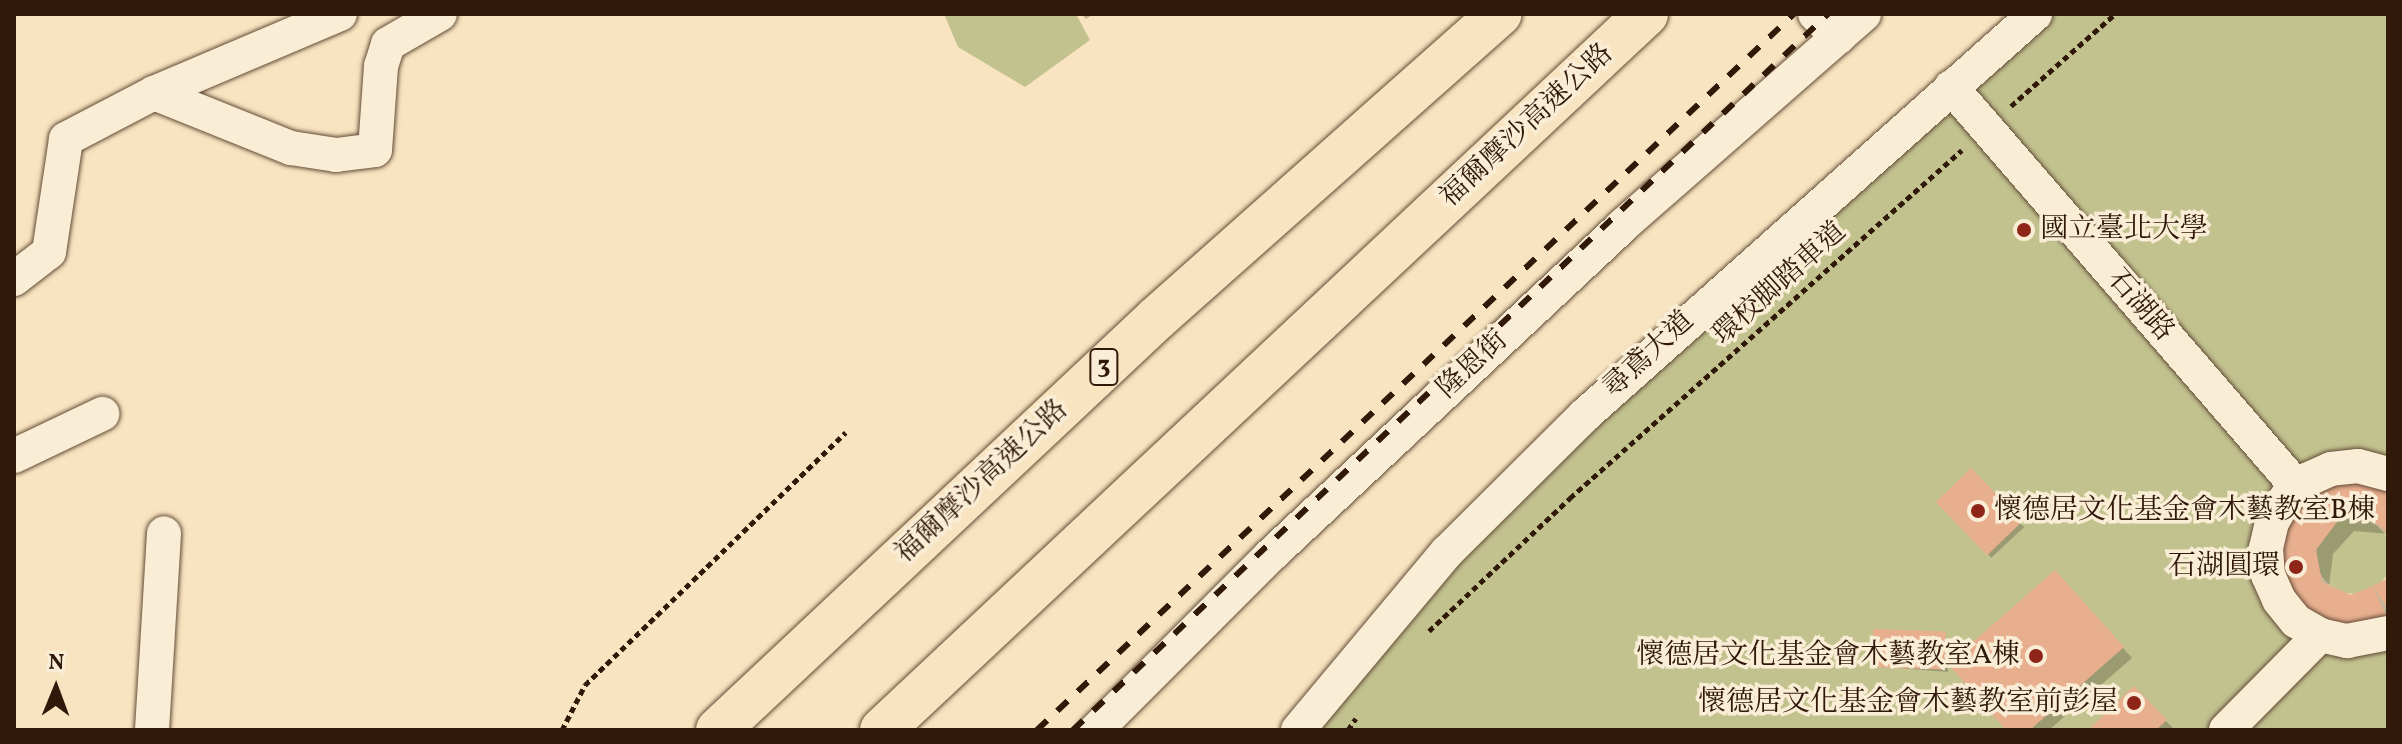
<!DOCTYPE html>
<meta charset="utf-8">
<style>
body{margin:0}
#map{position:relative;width:2402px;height:744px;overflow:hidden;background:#f8e4c0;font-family:Vollkorn,"Noto Serif TC",serif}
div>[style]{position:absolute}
.green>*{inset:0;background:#c2c28f}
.round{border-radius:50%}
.shadow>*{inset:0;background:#0003;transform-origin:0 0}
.building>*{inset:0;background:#e8af8f;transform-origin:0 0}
.path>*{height:5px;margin-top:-2.5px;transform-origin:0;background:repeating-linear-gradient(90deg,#311909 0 6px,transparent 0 10px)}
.roads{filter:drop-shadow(0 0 2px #634c37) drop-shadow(0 0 2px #634c37)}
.minor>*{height:34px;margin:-17px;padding:0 17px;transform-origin:17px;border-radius:17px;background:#faedd6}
.highway>*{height:44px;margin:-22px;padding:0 22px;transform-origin:22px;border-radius:22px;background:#f8e4c0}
.rail>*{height:6px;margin-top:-3px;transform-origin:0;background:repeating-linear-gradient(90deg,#311909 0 14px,transparent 0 28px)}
.dots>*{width:22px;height:22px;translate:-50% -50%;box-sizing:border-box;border:4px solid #faedd6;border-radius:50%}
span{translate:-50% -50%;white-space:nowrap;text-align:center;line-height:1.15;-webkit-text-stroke:7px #faedd6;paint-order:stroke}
.shield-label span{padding:2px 6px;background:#faedd6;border:2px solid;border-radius:6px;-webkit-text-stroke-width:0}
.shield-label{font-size:26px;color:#311909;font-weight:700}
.street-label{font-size:28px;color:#311909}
.poi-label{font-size:28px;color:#311909}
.left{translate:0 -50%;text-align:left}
.right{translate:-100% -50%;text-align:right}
.frame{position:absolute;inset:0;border:16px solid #311909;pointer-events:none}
.north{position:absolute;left:16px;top:648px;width:80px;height:80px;-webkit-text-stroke:6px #faedd6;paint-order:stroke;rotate:1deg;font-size:22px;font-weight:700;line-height:32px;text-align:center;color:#311909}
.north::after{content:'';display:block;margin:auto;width:28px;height:36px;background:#311909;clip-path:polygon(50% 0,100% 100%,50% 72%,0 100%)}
</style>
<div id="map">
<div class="green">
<i style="clip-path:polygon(944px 14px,1076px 14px,1090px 40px,1025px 87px,958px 47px)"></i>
<i style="clip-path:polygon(2035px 14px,2388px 14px,2388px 474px,2331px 469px,2266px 548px,2388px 633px,2388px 730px,1301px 730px,1447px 552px)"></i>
<i class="round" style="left:2316px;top:518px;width:76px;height:76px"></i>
</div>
<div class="shadow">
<i style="clip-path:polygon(1081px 14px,1094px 14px,1086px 19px)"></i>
<i style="left:1971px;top:470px;width:78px;height:45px;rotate:47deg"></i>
<i style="clip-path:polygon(2388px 477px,2388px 534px,2354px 531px,2333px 554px,2329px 586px,2339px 596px,2363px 594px,2388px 580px,2388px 639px,2288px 595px,2316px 518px,2323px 526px)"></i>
<i style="clip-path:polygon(2064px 582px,2132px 658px,2049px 730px,2009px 730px)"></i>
<i style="clip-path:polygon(1945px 633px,1948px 672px,1874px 666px)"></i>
<i style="clip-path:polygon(2134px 689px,2175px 730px,2091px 730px)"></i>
</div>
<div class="building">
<i style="left:1971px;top:468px;width:74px;height:49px;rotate:46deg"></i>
<i style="clip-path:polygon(2388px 474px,2388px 533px,2369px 518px,2340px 518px,2316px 550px,2322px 582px,2351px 595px,2373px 586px,2388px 620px,2343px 630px,2286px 596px,2280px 530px,2303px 502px,2326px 530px,2298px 488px)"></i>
<i style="clip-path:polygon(2055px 570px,2124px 647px,2030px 730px,2006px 730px,1948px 664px)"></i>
<i style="clip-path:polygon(2388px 578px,2388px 609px,2373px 586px)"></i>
<i style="left:1873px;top:629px;width:73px;height:38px;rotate:2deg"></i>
<i style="clip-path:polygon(2134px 686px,2167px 720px,2156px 730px,2088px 730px)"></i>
</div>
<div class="path">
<i style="left:2011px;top:106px;width:139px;rotate:-41.5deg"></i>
<i style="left:1429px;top:631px;width:194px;rotate:-43.3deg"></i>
<i style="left:1570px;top:498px;width:524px;rotate:-41.6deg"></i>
<i style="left:562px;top:730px;width:51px;rotate:-62.9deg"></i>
<i style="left:585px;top:685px;width:363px;rotate:-44.1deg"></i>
<i style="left:1348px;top:730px;width:14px;rotate:-56deg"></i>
</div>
<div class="roads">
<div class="minor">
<i style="left:1815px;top:14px;width:33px;rotate:45deg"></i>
<i style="left:1951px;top:87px;width:530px;rotate:49.13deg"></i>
<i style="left:154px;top:93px;width:148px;rotate:21.9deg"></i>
<i style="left:291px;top:148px;width:46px;rotate:8.8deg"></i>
<i style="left:336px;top:155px;width:39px;rotate:-7deg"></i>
<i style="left:375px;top:150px;width:84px;rotate:-85.9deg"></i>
<i style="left:381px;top:66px;width:23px;rotate:-72deg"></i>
<i style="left:388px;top:44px;width:60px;rotate:-30deg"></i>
<i style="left:14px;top:279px;width:44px;rotate:-37.6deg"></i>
<i style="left:49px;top:252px;width:114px;rotate:-81.4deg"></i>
<i style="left:66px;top:139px;width:99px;rotate:-27.6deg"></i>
<i style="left:154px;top:93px;width:202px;rotate:-23deg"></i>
<i style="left:14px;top:456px;width:98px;rotate:-25.5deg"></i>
<i style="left:2388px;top:474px;width:31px;rotate:-165deg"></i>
<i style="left:2358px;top:466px;width:27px;rotate:174deg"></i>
<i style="left:2331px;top:469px;width:27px;rotate:156deg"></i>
<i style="left:2306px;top:480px;width:27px;rotate:138deg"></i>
<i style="left:2286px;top:498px;width:28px;rotate:120deg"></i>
<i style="left:2272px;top:522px;width:27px;rotate:103deg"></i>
<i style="left:2266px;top:548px;width:27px;rotate:86deg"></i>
<i style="left:2268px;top:575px;width:27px;rotate:66deg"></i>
<i style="left:2279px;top:600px;width:27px;rotate:51deg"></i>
<i style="left:2296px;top:621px;width:28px;rotate:30deg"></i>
<i style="left:2320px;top:635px;width:28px;rotate:13deg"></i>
<i style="left:2347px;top:641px;width:42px;rotate:-11deg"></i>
<i style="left:152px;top:730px;width:197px;rotate:-86.5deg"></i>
<i style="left:1096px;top:730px;width:247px;rotate:-45deg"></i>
<i style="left:1271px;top:555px;width:480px;rotate:-43.1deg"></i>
<i style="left:1621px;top:227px;width:323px;rotate:-41.2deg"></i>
<i style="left:1298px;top:730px;width:232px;rotate:-50.1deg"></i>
<i style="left:1447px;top:552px;width:194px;rotate:-44.8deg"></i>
<i style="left:1585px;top:415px;width:603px;rotate:-41.7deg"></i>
<i style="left:2226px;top:730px;width:134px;rotate:-45.3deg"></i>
</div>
<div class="highway">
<i style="left:718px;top:730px;width:602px;rotate:-43.18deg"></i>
<i style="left:1157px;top:318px;width:458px;rotate:-41.6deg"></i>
<i style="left:882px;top:730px;width:1047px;rotate:-43.14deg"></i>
</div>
</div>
<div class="rail">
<i style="left:1037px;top:730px;width:1042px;rotate:-43.41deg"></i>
<i style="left:1073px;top:730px;width:1041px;rotate:-43.48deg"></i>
</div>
<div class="dots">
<i style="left:2024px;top:230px;background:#8f2418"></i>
<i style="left:1978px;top:511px;background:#8f2418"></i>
<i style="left:2296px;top:567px;background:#8f2418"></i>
<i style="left:2036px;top:656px;background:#8f2418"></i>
<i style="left:2134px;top:703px;background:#8f2418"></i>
</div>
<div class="shield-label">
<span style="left:1104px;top:367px">3</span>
</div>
<div class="street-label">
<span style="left:1527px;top:126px;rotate:-43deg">福爾摩沙高速公路</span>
<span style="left:1780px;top:284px;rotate:-42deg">環校脚踏車道</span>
<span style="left:2140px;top:306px;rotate:49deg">石湖路</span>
<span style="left:1649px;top:355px;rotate:-43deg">尋鳶大道</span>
<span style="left:1473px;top:365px;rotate:-43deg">隆恩街</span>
<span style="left:982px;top:482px;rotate:-43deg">福爾摩沙高速公路</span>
</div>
<div class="poi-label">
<span class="left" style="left:2040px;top:230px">國立臺北大學</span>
<span class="left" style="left:1994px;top:511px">懷德居文化基金會木藝教室B棟</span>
<span class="right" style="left:2280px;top:567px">石湖圓環</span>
<span class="right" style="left:2020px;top:656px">懷德居文化基金會木藝教室A棟</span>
<span class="right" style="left:2118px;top:703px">懷德居文化基金會木藝教室前彭屋</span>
</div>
<div class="frame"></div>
<div class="north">N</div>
</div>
